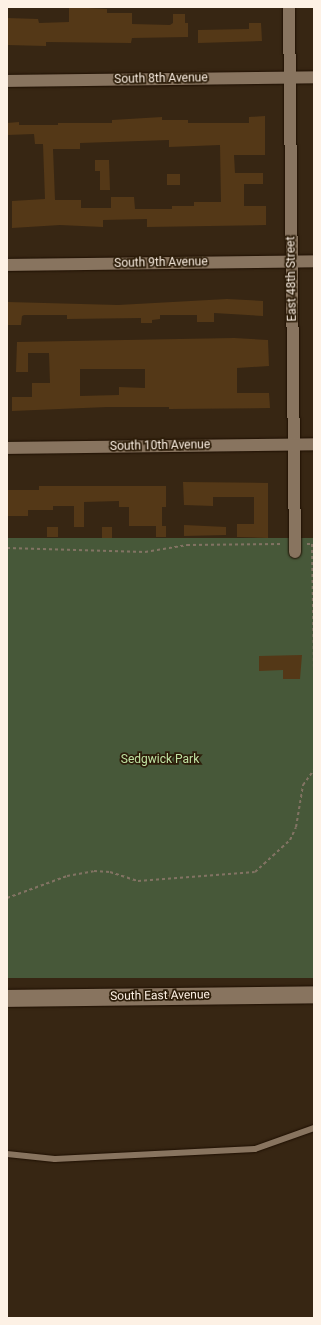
<!DOCTYPE html>
<style>
body{margin:0}
#map{position:relative;width:321px;height:1325px;overflow:hidden;background:#372613;font-family:Roboto,sans-serif}
div>[style]{position:absolute}
.green>*{inset:0;background:#475839;transform-origin:0 0}
.building>*{inset:0;background:#543817;transform-origin:0 0}
.path>*{height:2px;margin-top:-1px;transform-origin:0;background:repeating-linear-gradient(90deg,#827363 0 3px,transparent 0 6px)}
.roads{filter:drop-shadow(0 0 1px #1e0f00) drop-shadow(0 0 1px #1e0f00)}
.service>*{height:6px;margin:-3px;padding:0 3px;transform-origin:3px;border-radius:3px;background:#88745f}
.minor>*{height:12px;margin:-6px;padding:0 6px;transform-origin:6px;border-radius:6px;background:#88745f}
.secondary>*{height:17px;margin:-8.5px;padding:0 8.5px;transform-origin:8.5px;border-radius:8.5px;background:#88745f}
span{translate:-50% -50%;white-space:nowrap;text-align:center;line-height:1.15;-webkit-text-stroke:3.5px #2d1d09;paint-order:stroke}
.street-label{font-size:12px;color:#fdf1e5}
.park-label{font-size:12px;color:#bfe1a2}
.frame{position:absolute;inset:0;border:8px solid #fdf1e5;pointer-events:none}
</style>
<div id="map">
<div class="green">
<i style="left:314px;top:538px;width:440px;height:307px;rotate:90deg"></i>
</div>
<div class="building">
<i style="clip-path:polygon(69px 7px,107px 9px,107px 13px,132px 13px,132px 24px,170px 25px,173px 23px,173px 14px,185px 14px,185px 23px,188px 23px,188px 37px,132px 38px,131px 43px,46px 42px,46px 46px,7px 45px,7px 18px,38px 19px,39px 23px,69px 22px)"></i>
<i style="clip-path:polygon(249px 23px,261px 23px,262px 41px,198px 43px,198px 30px,249px 29px)"></i>
<i style="clip-path:polygon(evenodd,265px 116px,265px 155px,234px 155px,235px 173px,263px 173px,263px 184px,244px 184px,244px 206px,266px 206px,266px 225px,147px 227px,147px 219px,103px 220px,103px 227px,60px 225px,12px 228px,12px 201px,45px 199px,43px 144px,35px 144px,34px 134px,7px 135px,7px 123px,19px 122px,19px 125px,58px 125px,58px 123px,112px 123px,112px 120px,162px 117px,162px 120px,188px 120px,188px 123px,249px 123px,249px 117px,265px 116px,169px 140px,169px 147px,220px 145px,221px 202px,194px 202px,194px 206px,172px 206px,172px 209px,135px 209px,134px 197px,111px 197px,111px 208px,81px 208px,81px 200px,55px 200px,53px 149px,80px 149px,80px 143px,169px 140px)"></i>
<i style="clip-path:polygon(95px 160px,109px 160px,110px 190px,100px 190px,100px 171px,95px 171px)"></i>
<i style="left:167px;top:174px;width:13px;height:11px"></i>
<i style="clip-path:polygon(227px 299px,263px 301px,263px 316px,214px 313px,214px 322px,197px 322px,197px 315px,160px 315px,160px 319px,152px 320px,152px 323px,141px 323px,141px 318px,67px 319px,67px 315px,24px 315px,22px 316px,21px 325px,7px 325px,8px 302px,118px 305px)"></i>
<i style="clip-path:polygon(evenodd,234px 338px,268px 340px,269px 366px,237px 368px,237px 393px,269px 393px,270px 408px,169px 409px,169px 407px,107px 407px,12px 411px,12px 397px,32px 397px,32px 383px,50px 383px,49px 353px,28px 353px,28px 372px,16px 372px,17px 342px,234px 338px,80px 369px,145px 369px,145px 388px,119px 387px,119px 395px,80px 396px,80px 369px)"></i>
<i style="clip-path:polygon(183px 482px,268px 483px,268px 538px,237px 537px,237px 524px,254px 524px,254px 497px,213px 497px,213px 506px,184px 505px)"></i>
<i style="clip-path:polygon(39px 486px,166px 486px,166px 507px,162px 507px,162px 526px,129px 526px,129px 507px,119px 507px,119px 501px,84px 502px,84px 527px,74px 527px,74px 506px,53px 506px,53px 510px,28px 510px,28px 516px,7px 516px,7px 490px,39px 490px)"></i>
<i style="clip-path:polygon(184px 525px,226px 527px,226px 535px,184px 536px)"></i>
<i style="left:156px;top:526px;width:10px;height:11px"></i>
<i style="left:47px;top:527px;width:11px;height:10px"></i>
<i style="left:102px;top:527px;width:10px;height:11px"></i>
<i style="clip-path:polygon(302px 655px,300px 679px,283px 679px,283px 670px,259px 671px,259px 656px)"></i>
</div>
<div class="path">
<i style="left:307px;top:544px;width:7px"></i>
<i style="left:312px;top:544px;width:131px;rotate:89.1deg"></i>
<i style="left:7px;top:548px;width:138px;rotate:1.7deg"></i>
<i style="left:145px;top:552px;width:43px;rotate:-9.5deg"></i>
<i style="left:187px;top:545px;width:96px;rotate:-0.6deg"></i>
<i style="left:7px;top:898px;width:64px;rotate:-20.1deg"></i>
<i style="left:67px;top:876px;width:27px;rotate:-10deg"></i>
<i style="left:94px;top:871px;width:16px;rotate:4deg"></i>
<i style="left:110px;top:872px;width:29px;rotate:18deg"></i>
<i style="left:138px;top:881px;width:117px;rotate:-4.4deg"></i>
<i style="left:255px;top:872px;width:47px;rotate:-42.4deg"></i>
<i style="left:290px;top:840px;width:14px;rotate:-65deg"></i>
<i style="left:296px;top:827px;width:43px;rotate:-80.5deg"></i>
<i style="left:303px;top:785px;width:19px;rotate:-54deg"></i>
</div>
<div class="roads">
<div class="service">
<i style="left:7px;top:1154px;width:48px;rotate:5.9deg"></i>
<i style="left:55px;top:1159px;width:200px;rotate:-2.9deg"></i>
<i style="left:255px;top:1149px;width:63px;rotate:-19.6deg"></i>
</div>
<div class="minor">
<i style="left:289px;top:7px;width:545px;rotate:89.37deg"></i>
<i style="left:7px;top:81px;width:307px;rotate:-0.7deg"></i>
<i style="left:7px;top:265px;width:307px;rotate:-0.7deg"></i>
<i style="left:7px;top:448px;width:307px;rotate:-0.7deg"></i>
</div>
<div class="secondary">
<i style="left:7px;top:998px;width:307px;rotate:-0.7deg"></i>
</div>
</div>
<div class="street-label">
<span style="left:161px;top:79px;rotate:-1deg">South 8th Avenue</span>
<span style="left:161px;top:263px;rotate:-1deg">South 9th Avenue</span>
<span style="left:292px;top:279px;rotate:-91deg">East 48th Street</span>
<span style="left:160px;top:446px;rotate:-1deg">South 10th Avenue</span>
<span style="left:160px;top:996px;rotate:-1deg">South East Avenue</span>
</div>
<div class="park-label">
<span style="left:160px;top:760px">Sedgwick Park</span>
</div>
<div class="frame"></div>
</div>
